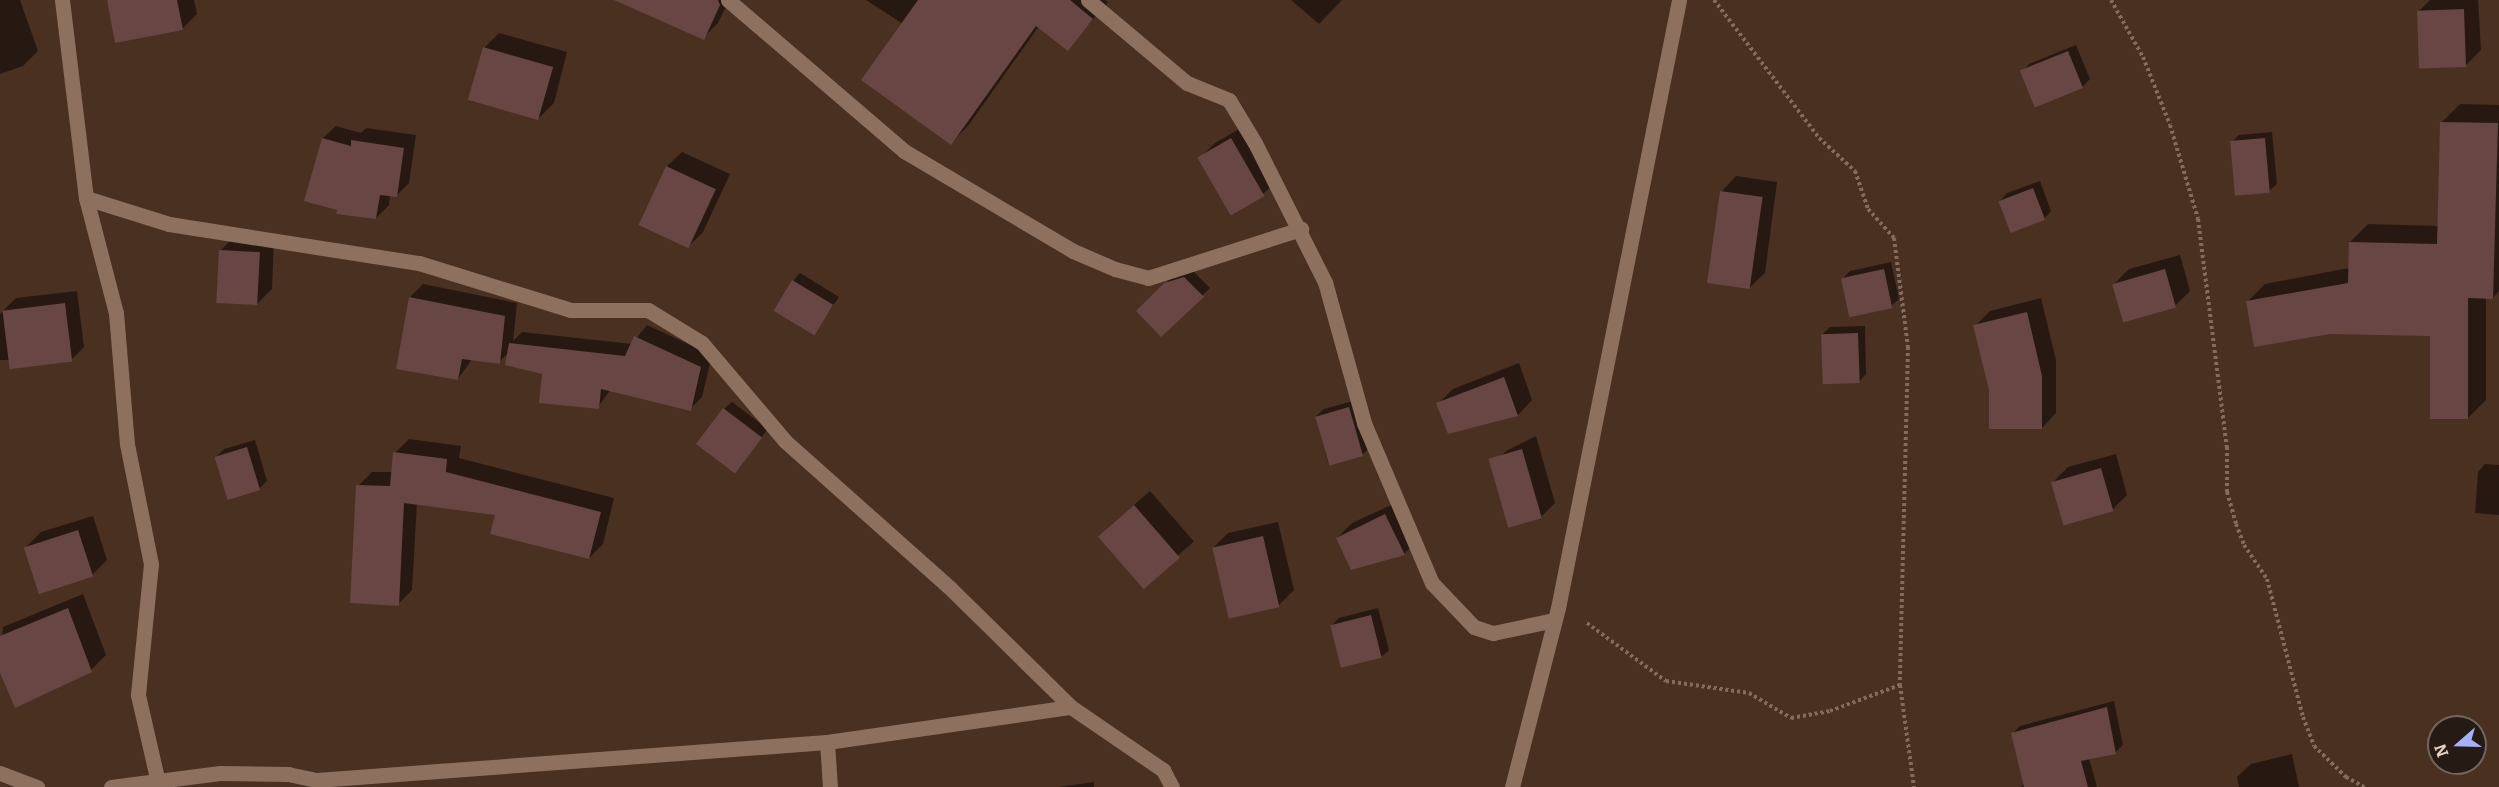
<!DOCTYPE html>
<style>
body{margin:0}
#map{position:relative;width:2499px;height:787px;overflow:hidden;background:#493020;font-family:Bitter,serif}
div>[style]{position:absolute}
.shadow>*{inset:0;background:#0007;transform-origin:0 0}
.building>*{inset:0;background:#674643;transform-origin:0 0}
.path>*{height:4px;margin-top:-2px;transform-origin:0;background:repeating-linear-gradient(90deg,#816c5e 0 3px,transparent 0 6px)}
.minor>*{height:15px;margin:-7.5px;padding:0 7.5px;transform-origin:7.5px;border-radius:7.5px;background:#8e705f}
span{translate:-50% -50%;white-space:nowrap;text-align:center;line-height:1.15;-webkit-text-stroke:4.5px #261b14;paint-order:stroke}
.north{position:absolute;left:2427px;top:715px;width:60px;height:60px;box-sizing:border-box;background:#261b14;border:2px solid #72655c;border-radius:50%;rotate:250deg;font-size:16px;font-weight:700;line-height:24px;text-align:center;color:#e3d3c9}
.north::after{content:'';display:block;margin:auto;width:21px;height:27px;background:#a4b2fc;clip-path:polygon(50% 0,100% 100%,50% 72%,0 100%)}
</style>
<div id="map">
<div class="shadow">
<i style="clip-path:polygon(0 0,20px 0,38px 51px,23px 66px,0 74px)"></i>
<i style="clip-path:polygon(112px 0,194px 0,197px 14px,182px 29px)"></i>
<i style="clip-path:polygon(660px 0,729px 0,718px 23px,703px 38px)"></i>
<i style="clip-path:polygon(866px 0,1105px 0,1108px 2px,1067px 49px,1039px 26px,968px 126px,951px 143px,903px 24px)"></i>
<i style="clip-path:polygon(1291px 0,1342px 0,1319px 24px)"></i>
<i style="clip-path:polygon(2430px 0,2478px 0,2481px 50px,2466px 65px,2419px 11px)"></i>
<i style="clip-path:polygon(499px 33px,567px 52px,554px 103px,539px 118px,484px 48px)"></i>
<i style="clip-path:polygon(2076px 45px,2090px 79px,2082px 87px,2022px 72px,2029px 64px)"></i>
<i style="clip-path:polygon(2460px 104px,2499px 105px,2499px 291px,2493px 298px,2486px 298px,2486px 400px,2468px 418px,2432px 335px,2247px 302px,2265px 284px,2349px 268px,2350px 242px,2368px 224px,2439px 226px,2442px 122px)"></i>
<i style="clip-path:polygon(1246px 125px,1278px 180px,1263px 194px,1232px 213px,1200px 158px,1215px 143px)"></i>
<i style="clip-path:polygon(336px 126px,361px 133px,366px 128px,416px 135px,409px 183px,397px 195px,390px 195px,389px 205px,376px 218px,323px 138px)"></i>
<i style="clip-path:polygon(2272px 132px,2277px 184px,2269px 191px,2231px 143px,2239px 135px)"></i>
<i style="clip-path:polygon(682px 152px,730px 174px,703px 232px,688px 247px,640px 224px,667px 166px)"></i>
<i style="clip-path:polygon(1736px 176px,1777px 182px,1765px 273px,1750px 287px,1722px 191px)"></i>
<i style="clip-path:polygon(2040px 181px,2051px 211px,2044px 219px,2000px 201px,2007px 193px)"></i>
<i style="clip-path:polygon(235px 236px,274px 238px,272px 289px,257px 304px,220px 251px)"></i>
<i style="clip-path:polygon(2180px 255px,2190px 291px,2175px 306px,2114px 284px,2129px 269px)"></i>
<i style="clip-path:polygon(1891px 262px,1899px 299px,1891px 306px,1842px 279px,1850px 271px)"></i>
<i style="clip-path:polygon(1192px 270px,1210px 288px,1161px 335px,1138px 311px,1173px 276px)"></i>
<i style="clip-path:polygon(800px 273px,839px 297px,814px 333px,793px 281px)"></i>
<i style="clip-path:polygon(423px 284px,517px 303px,513px 341px,522px 332px,632px 344px,647px 325px,712px 355px,702px 397px,690px 409px,611px 389px,598px 407px,509px 352px,499px 362px,472px 359px,458px 379px,410px 297px)"></i>
<i style="clip-path:polygon(77px 291px,84px 347px,71px 360px,0 360px,0 314px,16px 298px)"></i>
<i style="clip-path:polygon(2041px 298px,2056px 360px,2056px 413px,2042px 428px,1975px 326px,1990px 311px)"></i>
<i style="clip-path:polygon(1865px 326px,1866px 374px,1859px 382px,1823px 334px,1830px 327px)"></i>
<i style="clip-path:polygon(1519px 363px,1532px 400px,1518px 415px,1449px 432px,1438px 404px,1453px 389px)"></i>
<i style="clip-path:polygon(1357px 400px,1370px 447px,1363px 454px,1328px 463px,1316px 416px,1324px 409px)"></i>
<i style="clip-path:polygon(732px 402px,768px 429px,742px 463px,724px 409px)"></i>
<i style="clip-path:polygon(1536px 436px,1555px 503px,1541px 517px,1492px 465px,1506px 451px)"></i>
<i style="clip-path:polygon(409px 439px,461px 446px,459px 458px,614px 498px,603px 544px,589px 558px,496px 514px,417px 503px,412px 590px,398px 604px,358px 486px,372px 472px,393px 472px,395px 453px)"></i>
<i style="clip-path:polygon(255px 440px,267px 481px,259px 489px,216px 457px,224px 449px)"></i>
<i style="clip-path:polygon(2116px 454px,2127px 495px,2112px 510px,2053px 482px,2068px 467px)"></i>
<i style="clip-path:polygon(2485px 464px,2499px 465px,2499px 515px,2475px 513px,2478px 472px)"></i>
<i style="left:1150px;top:491px;width:67px;height:68px;rotate:49deg"></i>
<i style="clip-path:polygon(1400px 501px,1419px 539px,1404px 554px,1337px 538px,1352px 523px)"></i>
<i style="clip-path:polygon(93px 516px,107px 560px,92px 575px,26px 547px,41px 532px)"></i>
<i style="clip-path:polygon(1278px 522px,1294px 590px,1279px 605px,1213px 548px,1228px 533px)"></i>
<i style="clip-path:polygon(83px 594px,106px 655px,91px 670px,0 669px,3px 627px)"></i>
<i style="clip-path:polygon(1378px 608px,1389px 650px,1381px 657px,1332px 625px,1339px 618px)"></i>
<i style="clip-path:polygon(2114px 701px,2123px 745px,2115px 753px,2089px 758px,2097px 787px,2021px 787px,2025px 783px,2013px 733px,2020px 726px)"></i>
<i style="clip-path:polygon(2292px 754px,2299px 787px,2239px 787px,2237px 777px,2251px 764px)"></i>
<i style="clip-path:polygon(1094px 782px,1094px 787px,1058px 787px)"></i>
</div>
<div class="building">
<i style="clip-path:polygon(107px 0,177px 0,183px 30px,115px 43px)"></i>
<i style="clip-path:polygon(614px 0,718px 0,720px 5px,704px 40px)"></i>
<i style="clip-path:polygon(918px 0,1070px 0,1093px 19px,1068px 51px,1036px 26px,951px 145px,861px 80px)"></i>
<i style="left:2464px;top:9px;width:58px;height:47px;rotate:88deg"></i>
<i style="left:483px;top:47px;width:73px;height:55px;rotate:16deg"></i>
<i style="left:2068px;top:51px;width:40px;height:52px;rotate:68deg"></i>
<i style="clip-path:polygon(2440px 122px,2498px 123px,2493px 299px,2468px 298px,2468px 419px,2430px 419px,2430px 336px,2330px 334px,2254px 347px,2246px 301px,2348px 283px,2349px 242px,2437px 244px)"></i>
<i style="clip-path:polygon(322px 138px,351px 146px,351px 140px,404px 148px,397px 197px,380px 195px,376px 219px,336px 214px,337px 210px,304px 201px)"></i>
<i style="left:1231px;top:138px;width:67px;height:39px;rotate:60deg"></i>
<i style="left:2265px;top:138px;width:55px;height:35px;rotate:85deg"></i>
<i style="left:666px;top:166px;width:55px;height:65px;rotate:25deg"></i>
<i style="left:2033px;top:188px;width:34px;height:37px;rotate:69deg"></i>
<i style="left:1720px;top:191px;width:43px;height:93px;rotate:8deg"></i>
<i style="left:219px;top:250px;width:41px;height:53px;rotate:3deg"></i>
<i style="left:1884px;top:269px;width:40px;height:44px;rotate:78deg"></i>
<i style="left:2165px;top:269px;width:40px;height:55px;rotate:74deg"></i>
<i style="clip-path:polygon(1184px 277px,1204px 297px,1161px 337px,1136px 311px,1164px 283px)"></i>
<i style="left:792px;top:280px;width:48px;height:36px;rotate:31deg"></i>
<i style="clip-path:polygon(409px 297px,505px 316px,500px 364px,462px 359px,458px 380px,396px 369px)"></i>
<i style="left:65px;top:303px;width:59px;height:63px;rotate:83deg"></i>
<i style="clip-path:polygon(2027px 312px,2042px 376px,2042px 429px,1989px 429px,1989px 390px,1973px 325px)"></i>
<i style="left:1858px;top:333px;width:50px;height:37px;rotate:88deg"></i>
<i style="clip-path:polygon(634px 336px,701px 367px,691px 411px,601px 389px,599px 409px,539px 403px,542px 374px,505px 365px,509px 343px,625px 356px)"></i>
<i style="clip-path:polygon(1504px 377px,1518px 416px,1448px 434px,1436px 403px)"></i>
<i style="left:1349px;top:407px;width:51px;height:35px;rotate:74deg"></i>
<i style="left:723px;top:408px;width:49px;height:45px;rotate:37deg"></i>
<i style="left:247px;top:447px;width:45px;height:34px;rotate:73deg"></i>
<i style="left:1522px;top:449px;width:72px;height:35px;rotate:74deg"></i>
<i style="clip-path:polygon(393px 452px,447px 459px,446px 472px,601px 512px,589px 559px,490px 534px,495px 515px,404px 503px,399px 606px,350px 603px,356px 485px,390px 486px)"></i>
<i style="left:2101px;top:468px;width:45px;height:52px;rotate:74deg"></i>
<i style="left:1134px;top:505px;width:70px;height:48px;rotate:49deg"></i>
<i style="clip-path:polygon(1385px 514px,1405px 555px,1351px 570px,1336px 538px)"></i>
<i style="left:78px;top:530px;width:49px;height:57px;rotate:72deg"></i>
<i style="left:1263px;top:536px;width:73px;height:52px;rotate:77deg"></i>
<i style="clip-path:polygon(68px 608px,92px 672px,15px 708px,0 673px,0 636px)"></i>
<i style="left:1371px;top:615px;width:44px;height:42px;rotate:76deg"></i>
<i style="clip-path:polygon(2107px 707px,2116px 754px,2081px 761px,2088px 787px,2024px 787px,2011px 733px)"></i>
</div>
<div class="path">
<i style="left:1714px;top:0;width:173px;rotate:52.7deg"></i>
<i style="left:1819px;top:138px;width:49px;rotate:42.5deg"></i>
<i style="left:1855px;top:171px;width:40px;rotate:71.1deg"></i>
<i style="left:1868px;top:209px;width:39px;rotate:48deg"></i>
<i style="left:1894px;top:238px;width:110px;rotate:82.7deg"></i>
<i style="left:1908px;top:347px;width:338px;rotate:91.4deg"></i>
<i style="left:1900px;top:685px;width:103px;rotate:82.2deg"></i>
<i style="left:2111px;top:0;width:65px;rotate:60.7deg"></i>
<i style="left:2143px;top:57px;width:73px;rotate:68.3deg"></i>
<i style="left:2170px;top:125px;width:98px;rotate:73.4deg"></i>
<i style="left:2198px;top:219px;width:230px;rotate:82.8deg"></i>
<i style="left:2227px;top:447px;width:45px;rotate:90deg"></i>
<i style="left:2227px;top:492px;width:33px;rotate:74deg"></i>
<i style="left:2236px;top:524px;width:22px;rotate:69deg"></i>
<i style="left:2244px;top:545px;width:41px;rotate:55.9deg"></i>
<i style="left:2267px;top:579px;width:143px;rotate:75.4deg"></i>
<i style="left:2303px;top:717px;width:31px;rotate:69deg"></i>
<i style="left:2314px;top:746px;width:45px;rotate:44.1deg"></i>
<i style="left:2346px;top:777px;width:21px;rotate:29deg"></i>
<i style="left:1587px;top:623px;width:98px;rotate:36.3deg"></i>
<i style="left:1666px;top:681px;width:84px;rotate:8.2deg"></i>
<i style="left:1749px;top:693px;width:49px;rotate:30.8deg"></i>
<i style="left:1791px;top:718px;width:40px;rotate:-10deg"></i>
<i style="left:1830px;top:711px;width:75px;rotate:-20.4deg"></i>
</div>
<div class="minor">
<i style="left:62px;top:0;width:199px;rotate:83.1deg"></i>
<i style="left:86px;top:198px;width:119px;rotate:75.4deg"></i>
<i style="left:116px;top:313px;width:131px;rotate:85.2deg"></i>
<i style="left:127px;top:444px;width:122px;rotate:78.7deg"></i>
<i style="left:151px;top:564px;width:132px;rotate:95.7deg"></i>
<i style="left:138px;top:695px;width:89px;rotate:77.1deg"></i>
<i style="left:728px;top:0;width:232px;rotate:40.6deg"></i>
<i style="left:904px;top:151px;width:196px;rotate:30.6deg"></i>
<i style="left:1073px;top:251px;width:46px;rotate:23.2deg"></i>
<i style="left:1115px;top:269px;width:34px;rotate:15deg"></i>
<i style="left:1148px;top:278px;width:161px;rotate:-17.8deg"></i>
<i style="left:1088px;top:0;width:129px;rotate:40deg"></i>
<i style="left:1187px;top:83px;width:45px;rotate:22deg"></i>
<i style="left:1229px;top:100px;width:50px;rotate:58.8deg"></i>
<i style="left:1255px;top:143px;width:156px;rotate:63.3deg"></i>
<i style="left:1325px;top:282px;width:146px;rotate:74.5deg"></i>
<i style="left:1364px;top:423px;width:174px;rotate:67deg"></i>
<i style="left:1432px;top:583px;width:61px;rotate:46.3deg"></i>
<i style="left:1474px;top:627px;width:20px;rotate:18deg"></i>
<i style="left:1493px;top:633px;width:62px;rotate:-12deg"></i>
<i style="left:86px;top:198px;width:87px;rotate:17.4deg"></i>
<i style="left:169px;top:224px;width:253px;rotate:8.9deg"></i>
<i style="left:419px;top:263px;width:159px;rotate:17.2deg"></i>
<i style="left:571px;top:310px;width:77px"></i>
<i style="left:648px;top:310px;width:63px;rotate:31.4deg"></i>
<i style="left:702px;top:343px;width:128px;rotate:49.7deg"></i>
<i style="left:785px;top:441px;width:222px;rotate:41.7deg"></i>
<i style="left:951px;top:589px;width:168px;rotate:44.5deg"></i>
<i style="left:1071px;top:707px;width:112px;rotate:34.4deg"></i>
<i style="left:1163px;top:770px;width:19px;rotate:62deg"></i>
<i style="left:827px;top:742px;width:45px;rotate:86.2deg"></i>
<i style="left:0;top:773px;width:40px;rotate:21deg"></i>
<i style="left:111px;top:787px;width:110px;rotate:-7.3deg"></i>
<i style="left:220px;top:773px;width:68px;rotate:0.8deg"></i>
<i style="left:288px;top:774px;width:30px;rotate:12deg"></i>
<i style="left:317px;top:780px;width:511px;rotate:-4.26deg"></i>
<i style="left:827px;top:742px;width:246px;rotate:-8.2deg"></i>
<i style="left:1512px;top:787px;width:185px;rotate:-75.6deg"></i>
<i style="left:1558px;top:608px;width:620px;rotate:-78.74deg"></i>
</div>
<div class="north">N</div>
</div>
